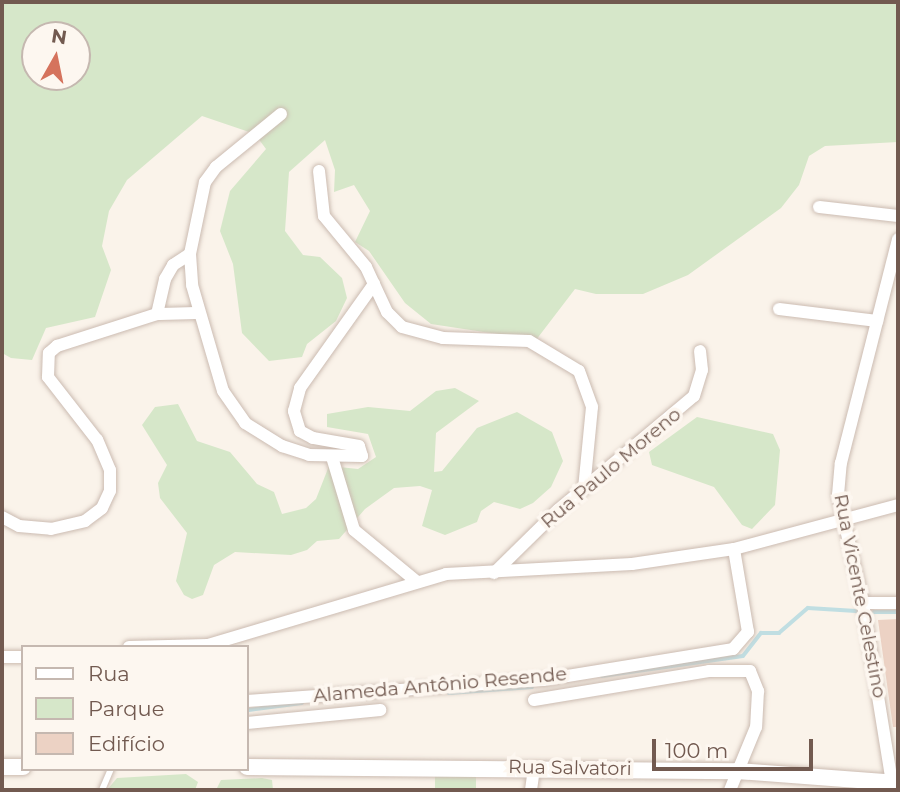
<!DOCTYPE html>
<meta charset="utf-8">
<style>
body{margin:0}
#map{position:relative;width:900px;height:792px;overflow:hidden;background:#faf3ea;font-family:Montserrat,sans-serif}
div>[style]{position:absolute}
.green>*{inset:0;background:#d6e7c9;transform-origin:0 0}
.stream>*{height:3.5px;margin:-1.75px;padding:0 1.75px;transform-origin:1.75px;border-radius:1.75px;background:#c0dee2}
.building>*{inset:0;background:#ecd2c4}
.roads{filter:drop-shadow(0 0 2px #cbbbb1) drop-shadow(0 0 2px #cbbbb1)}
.lane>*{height:6px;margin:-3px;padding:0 3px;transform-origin:3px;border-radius:3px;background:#fff}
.street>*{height:12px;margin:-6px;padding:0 6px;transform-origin:6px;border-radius:6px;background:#fff}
.secondary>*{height:16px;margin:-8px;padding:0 8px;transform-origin:8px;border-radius:8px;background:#fff}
span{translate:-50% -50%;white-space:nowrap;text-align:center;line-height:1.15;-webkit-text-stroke:7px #fdf7f0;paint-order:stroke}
.street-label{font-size:19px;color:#725a50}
.frame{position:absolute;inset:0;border:4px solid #725a50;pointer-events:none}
.legend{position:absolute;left:21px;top:645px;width:228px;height:126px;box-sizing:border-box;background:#fdf7f0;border:2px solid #c5b8b0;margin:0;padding:9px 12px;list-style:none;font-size:21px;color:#725a50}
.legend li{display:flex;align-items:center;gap:14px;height:35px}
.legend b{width:35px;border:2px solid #c5b8b0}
.north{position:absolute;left:21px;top:21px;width:70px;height:70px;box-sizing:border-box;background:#fdf7f0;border:2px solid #c5b8b0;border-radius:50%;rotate:9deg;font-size:19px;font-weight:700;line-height:28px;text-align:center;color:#725a50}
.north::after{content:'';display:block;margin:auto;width:24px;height:32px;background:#d5735d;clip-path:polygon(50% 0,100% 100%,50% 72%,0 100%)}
.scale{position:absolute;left:652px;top:739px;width:161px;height:32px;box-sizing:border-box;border:4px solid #725a50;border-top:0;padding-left:9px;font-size:21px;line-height:24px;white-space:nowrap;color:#725a50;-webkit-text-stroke:5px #fdf7f0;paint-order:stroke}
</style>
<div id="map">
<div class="green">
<i style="clip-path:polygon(evenodd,2px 2px,898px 2px,898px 142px,825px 146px,809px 156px,799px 185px,781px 208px,688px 275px,643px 294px,596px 294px,575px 289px,536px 340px,431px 324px,405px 303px,369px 251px,355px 242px,370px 211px,354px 185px,334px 192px,335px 170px,325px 140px,289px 172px,285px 231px,303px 255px,320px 257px,342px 278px,347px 298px,336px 321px,307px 344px,302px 357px,269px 361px,242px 333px,233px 264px,220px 231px,230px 191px,266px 149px,255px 134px,202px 116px,127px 180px,109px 211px,102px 246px,111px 270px,95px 317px,46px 328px,32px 360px,11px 358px,2px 353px,2px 2px,35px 35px,77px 35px,77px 77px,35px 77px,35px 35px)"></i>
<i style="clip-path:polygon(455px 388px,479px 401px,436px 433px,434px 472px,442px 471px,477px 428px,517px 412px,552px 432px,563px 461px,551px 487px,533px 503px,520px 509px,494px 502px,481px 511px,477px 522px,445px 535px,422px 526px,432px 490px,420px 486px,394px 488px,365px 509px,339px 539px,317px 541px,307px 550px,291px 555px,235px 552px,214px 565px,203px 595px,192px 599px,184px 595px,176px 581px,187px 533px,160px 498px,158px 483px,167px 465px,142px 425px,155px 407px,178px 404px,197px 441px,230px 452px,257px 484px,274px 492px,282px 514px,306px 508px,316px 499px,329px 466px,358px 469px,376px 457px,368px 434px,327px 427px,327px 414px,368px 407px,410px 411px,436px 391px)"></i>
<i style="clip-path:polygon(697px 417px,773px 434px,780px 450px,775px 505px,752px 529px,742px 525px,714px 487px,652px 465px,649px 452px)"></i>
<i style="clip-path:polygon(186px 774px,198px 782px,195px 790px,107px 790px,117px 778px)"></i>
<i style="left:435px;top:775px;width:41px;height:15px"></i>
<i style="clip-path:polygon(262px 778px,272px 780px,273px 790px,216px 790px,221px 780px)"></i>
</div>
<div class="stream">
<i style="left:874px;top:612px;width:24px"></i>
<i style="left:602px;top:676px;width:142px;rotate:-8.1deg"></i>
<i style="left:743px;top:656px;width:29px;rotate:-52deg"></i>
<i style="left:761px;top:633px;width:18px"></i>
<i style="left:779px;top:633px;width:38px;rotate:-41deg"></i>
<i style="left:808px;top:608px;width:48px;rotate:3.6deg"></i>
<i style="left:449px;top:693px;width:83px;rotate:-4.1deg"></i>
<i style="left:249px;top:710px;width:53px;rotate:-7.5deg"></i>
</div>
<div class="building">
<i style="clip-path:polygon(898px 619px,898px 727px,893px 727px,878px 620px)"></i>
</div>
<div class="roads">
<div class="lane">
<i style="left:102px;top:790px;width:23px;rotate:-67deg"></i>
</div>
<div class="street">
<i style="left:281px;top:114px;width:84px;rotate:140.8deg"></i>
<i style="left:216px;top:167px;width:19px;rotate:126deg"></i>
<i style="left:205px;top:182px;width:74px;rotate:101.8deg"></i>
<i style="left:190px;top:254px;width:31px;rotate:86deg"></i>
<i style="left:192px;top:285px;width:110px;rotate:73.7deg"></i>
<i style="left:223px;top:391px;width:39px;rotate:55deg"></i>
<i style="left:245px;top:423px;width:44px;rotate:31.9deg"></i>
<i style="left:282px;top:446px;width:28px;rotate:18deg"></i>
<i style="left:309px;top:455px;width:53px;rotate:1.1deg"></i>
<i style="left:362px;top:456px;width:10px;rotate:-107deg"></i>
<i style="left:359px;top:446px;width:47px;rotate:-170.1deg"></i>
<i style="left:313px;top:438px;width:15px;rotate:-152deg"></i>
<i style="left:300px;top:431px;width:21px;rotate:-107deg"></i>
<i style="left:294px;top:411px;width:24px;rotate:-75deg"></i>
<i style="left:300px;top:388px;width:128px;rotate:-54.6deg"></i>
<i style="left:319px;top:171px;width:45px;rotate:83.7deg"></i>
<i style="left:324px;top:216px;width:66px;rotate:50.5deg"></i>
<i style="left:366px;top:267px;width:50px;rotate:65deg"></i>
<i style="left:387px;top:312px;width:21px;rotate:45deg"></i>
<i style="left:402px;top:327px;width:42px;rotate:15deg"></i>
<i style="left:443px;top:338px;width:86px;rotate:2deg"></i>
<i style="left:529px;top:341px;width:58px;rotate:31deg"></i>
<i style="left:579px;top:371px;width:38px;rotate:70deg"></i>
<i style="left:592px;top:407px;width:81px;rotate:95.6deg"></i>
<i style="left:819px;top:207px;width:80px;rotate:6.5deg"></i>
<i style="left:779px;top:309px;width:99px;rotate:7deg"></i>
<i style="left:157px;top:314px;width:42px;rotate:-1.4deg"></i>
<i style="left:332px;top:457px;width:76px;rotate:73.2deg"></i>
<i style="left:354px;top:530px;width:80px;rotate:39.4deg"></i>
<i style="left:2px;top:517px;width:19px;rotate:28deg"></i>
<i style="left:19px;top:526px;width:32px;rotate:5deg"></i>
<i style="left:51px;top:529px;width:35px;rotate:-13deg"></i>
<i style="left:85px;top:521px;width:21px;rotate:-37deg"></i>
<i style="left:102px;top:508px;width:19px;rotate:-65deg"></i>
<i style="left:110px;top:491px;width:21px;rotate:-90deg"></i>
<i style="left:110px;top:470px;width:33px;rotate:-113deg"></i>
<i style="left:97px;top:440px;width:80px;rotate:-127.9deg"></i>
<i style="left:48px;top:377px;width:24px;rotate:-88deg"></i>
<i style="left:49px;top:353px;width:11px;rotate:-41deg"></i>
<i style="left:57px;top:346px;width:105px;rotate:-17.7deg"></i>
<i style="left:157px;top:314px;width:36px;rotate:-77deg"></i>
<i style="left:165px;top:279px;width:16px;rotate:-60deg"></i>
<i style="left:173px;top:265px;width:20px;rotate:-33deg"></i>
<i style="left:494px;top:573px;width:90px;rotate:-44.5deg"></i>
<i style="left:558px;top:510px;width:177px;rotate:-40deg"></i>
<i style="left:694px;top:396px;width:27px;rotate:-73deg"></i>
<i style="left:702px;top:370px;width:19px;rotate:-96deg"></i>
<i style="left:863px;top:603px;width:35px"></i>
<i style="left:129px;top:647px;width:79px;rotate:-1.5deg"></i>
<i style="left:208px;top:645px;width:248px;rotate:-16.6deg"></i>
<i style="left:446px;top:574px;width:186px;rotate:-3.1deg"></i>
<i style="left:632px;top:564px;width:103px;rotate:-8.4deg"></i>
<i style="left:734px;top:549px;width:170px;rotate:-15deg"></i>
<i style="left:2px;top:657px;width:21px"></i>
<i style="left:534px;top:700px;width:177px;rotate:-9.4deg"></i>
<i style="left:709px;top:671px;width:41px"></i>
<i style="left:750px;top:671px;width:22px;rotate:68deg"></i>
<i style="left:758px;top:691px;width:36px;rotate:93deg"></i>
<i style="left:756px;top:727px;width:68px;rotate:112.4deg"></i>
<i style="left:247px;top:701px;width:297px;rotate:-4.1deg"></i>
<i style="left:543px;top:680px;width:193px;rotate:-9.3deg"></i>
<i style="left:733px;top:649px;width:23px;rotate:-49deg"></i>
<i style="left:748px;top:632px;width:84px;rotate:-99.6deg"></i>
<i style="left:247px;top:723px;width:134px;rotate:-5.6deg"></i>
<i style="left:893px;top:789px;width:188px;rotate:-99.2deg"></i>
<i style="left:863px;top:603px;width:111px;rotate:-103deg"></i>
<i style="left:838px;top:495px;width:32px;rotate:-85deg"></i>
<i style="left:841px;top:463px;width:231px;rotate:-75.7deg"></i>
<i style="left:531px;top:790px;width:21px;rotate:-82deg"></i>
</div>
<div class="secondary">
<i style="left:2px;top:767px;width:21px"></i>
<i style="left:247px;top:767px;width:490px;rotate:0.5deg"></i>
<i style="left:737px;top:771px;width:161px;rotate:4.3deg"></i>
</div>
</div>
<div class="street-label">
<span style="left:611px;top:468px;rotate:-40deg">Rua Paulo Moreno</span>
<span style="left:860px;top:596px;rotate:79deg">Rua Vicente Celestino</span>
<span style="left:440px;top:685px;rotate:-5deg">Alameda Antônio Resende</span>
<span style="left:570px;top:768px;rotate:1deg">Rua Salvatori</span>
</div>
<div class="frame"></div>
<ul class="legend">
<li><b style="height:9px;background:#fff"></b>Rua</li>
<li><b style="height:19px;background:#d6e7c9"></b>Parque</li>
<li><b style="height:19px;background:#ecd2c4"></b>Edifício</li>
</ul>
<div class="north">N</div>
<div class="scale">100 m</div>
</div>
